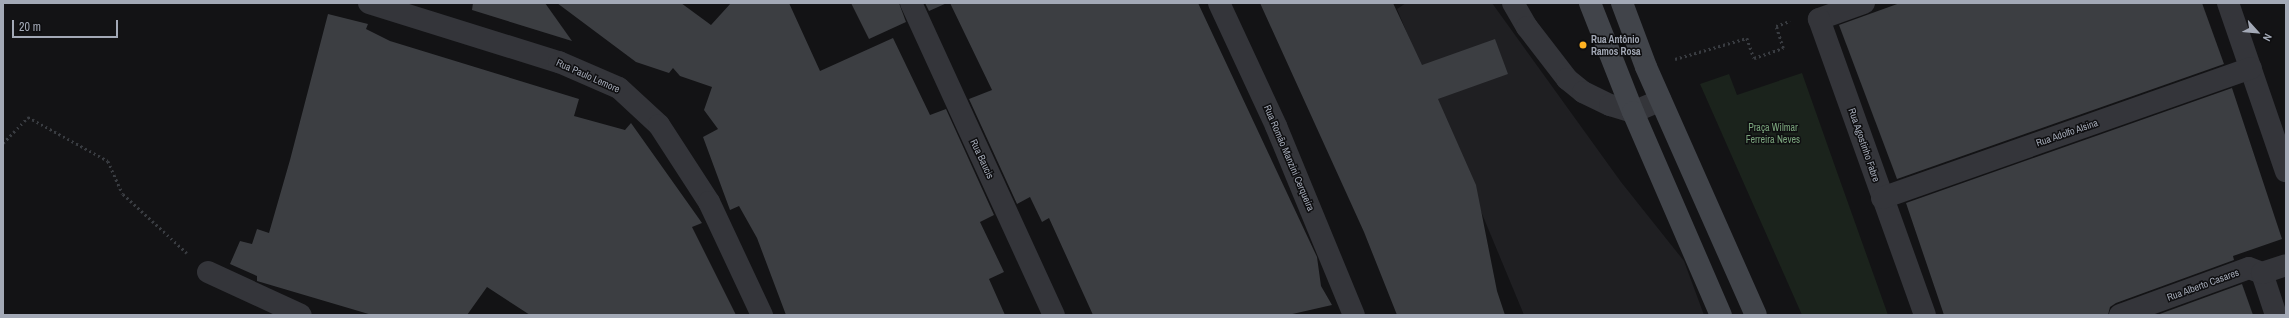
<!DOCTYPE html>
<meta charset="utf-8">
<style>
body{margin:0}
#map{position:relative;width:2289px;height:318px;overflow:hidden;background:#131315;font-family:"Archivo Narrow",sans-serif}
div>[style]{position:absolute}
.built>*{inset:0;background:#1f1f22}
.green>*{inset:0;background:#1b231c}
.building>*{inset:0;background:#3c3e42}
.path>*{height:2.5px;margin-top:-1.25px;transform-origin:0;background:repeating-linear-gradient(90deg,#393c41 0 2px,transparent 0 5px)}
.street>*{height:22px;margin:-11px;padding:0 11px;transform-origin:11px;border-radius:11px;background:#34353a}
.secondary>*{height:22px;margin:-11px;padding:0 11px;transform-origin:11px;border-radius:11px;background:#41444a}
.dots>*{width:11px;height:11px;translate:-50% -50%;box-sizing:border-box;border:2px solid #0e0e10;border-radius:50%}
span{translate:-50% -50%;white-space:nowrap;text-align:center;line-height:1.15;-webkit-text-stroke:3px #0e0e10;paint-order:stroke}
.poi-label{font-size:10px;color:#a3a9b6;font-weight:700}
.left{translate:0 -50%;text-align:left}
.street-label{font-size:10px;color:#a3a9b6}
.park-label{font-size:10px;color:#79a37b}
.frame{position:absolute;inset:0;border:4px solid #a3a9b6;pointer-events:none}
.north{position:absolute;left:2237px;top:12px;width:40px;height:40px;-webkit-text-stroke:3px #0e0e10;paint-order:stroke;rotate:117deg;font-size:11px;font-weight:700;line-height:16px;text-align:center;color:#a3a9b6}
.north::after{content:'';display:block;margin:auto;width:14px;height:18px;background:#a3a9b6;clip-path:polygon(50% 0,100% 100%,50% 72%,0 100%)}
.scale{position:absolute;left:12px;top:20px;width:106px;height:18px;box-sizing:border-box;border:2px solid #a3a9b6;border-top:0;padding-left:5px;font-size:12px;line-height:14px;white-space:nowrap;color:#a3a9b6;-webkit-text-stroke:3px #0e0e10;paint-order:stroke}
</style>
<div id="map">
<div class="built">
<i style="clip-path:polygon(1406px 3px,1492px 3px,1621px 182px,1684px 261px,1704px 315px,1524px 315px,1397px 9px)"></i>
</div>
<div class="green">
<i style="clip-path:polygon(1802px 73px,1837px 172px,1888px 315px,1802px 315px,1700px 84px,1729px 74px,1737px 95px)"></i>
</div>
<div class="building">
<i style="clip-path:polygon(473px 3px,545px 3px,572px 41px,472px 10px)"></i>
<i style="clip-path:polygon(557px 3px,681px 3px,711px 25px,731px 3px,789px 3px,820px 71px,893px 38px,930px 115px,946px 109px,994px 215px,980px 222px,1004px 272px,989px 279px,1005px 315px,786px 315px,757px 238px,739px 206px,730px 210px,703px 137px,718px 129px,704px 110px,712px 87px,680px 76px,673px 68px,669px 73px,636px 62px)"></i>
<i style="clip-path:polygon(851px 3px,899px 3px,906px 22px,869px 39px)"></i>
<i style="clip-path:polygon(925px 3px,947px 3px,929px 11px)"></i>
<i style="clip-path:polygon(950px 3px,1198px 3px,1317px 257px,1321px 286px,1332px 305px,1288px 315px,1093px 315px,1049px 218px,1042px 222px,1030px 197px,1017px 204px,969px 99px,992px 90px)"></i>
<i style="clip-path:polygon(1260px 3px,1393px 3px,1422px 65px,1495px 39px,1508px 74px,1438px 99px,1476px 185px,1497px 291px,1505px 315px,1397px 315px,1364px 232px)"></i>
<i style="clip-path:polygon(1900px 3px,2202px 3px,2224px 64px,1897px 179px,1839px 25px)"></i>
<i style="clip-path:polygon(328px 14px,368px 24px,366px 29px,390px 41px,579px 99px,574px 116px,625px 130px,631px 123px,702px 223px,692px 227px,736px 315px,530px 315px,487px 287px,467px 315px,372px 315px,257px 281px,257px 276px,230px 264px,240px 241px,252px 244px,257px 229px,269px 233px,290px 160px)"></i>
<i style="clip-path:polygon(2232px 88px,2282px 239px,2233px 256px,2234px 260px,2116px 303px,2110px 307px,2108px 315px,1944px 315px,1906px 203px)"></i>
<i style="clip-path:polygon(2242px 284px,2253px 315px,2157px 315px)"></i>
</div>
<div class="path">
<i style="left:1675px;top:59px;width:75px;rotate:-16.3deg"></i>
<i style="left:1747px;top:38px;width:21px;rotate:71deg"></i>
<i style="left:1754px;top:58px;width:31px;rotate:-19deg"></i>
<i style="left:1783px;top:48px;width:23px;rotate:-108deg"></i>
<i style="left:1776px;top:26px;width:15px;rotate:-20deg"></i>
<i style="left:3px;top:143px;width:36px;rotate:-46deg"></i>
<i style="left:28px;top:117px;width:91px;rotate:28.8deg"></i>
<i style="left:108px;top:161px;width:36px;rotate:66deg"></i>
<i style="left:123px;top:194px;width:87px;rotate:42.7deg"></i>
</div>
<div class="street">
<i style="left:369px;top:3px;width:199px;rotate:17.3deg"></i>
<i style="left:559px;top:62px;width:65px;rotate:23.4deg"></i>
<i style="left:619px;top:88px;width:54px;rotate:42.8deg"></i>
<i style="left:659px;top:125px;width:92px;rotate:57deg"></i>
<i style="left:709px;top:202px;width:125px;rotate:64.9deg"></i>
<i style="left:911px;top:3px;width:343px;rotate:65.4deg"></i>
<i style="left:1219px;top:3px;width:136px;rotate:65.1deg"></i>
<i style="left:1276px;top:126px;width:204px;rotate:67.6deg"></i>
<i style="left:1513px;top:3px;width:28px;rotate:60deg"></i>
<i style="left:1527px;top:27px;width:66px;rotate:52.4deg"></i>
<i style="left:1567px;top:79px;width:21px;rotate:39deg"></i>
<i style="left:1583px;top:92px;width:30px;rotate:26deg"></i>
<i style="left:1610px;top:105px;width:24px;rotate:17deg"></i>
<i style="left:1633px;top:112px;width:30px;rotate:-23deg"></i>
<i style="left:1864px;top:3px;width:48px;rotate:160.4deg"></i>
<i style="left:1819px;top:19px;width:314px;rotate:70.3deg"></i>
<i style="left:2228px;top:3px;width:178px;rotate:71deg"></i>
<i style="left:1882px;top:198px;width:391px;rotate:-19.4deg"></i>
<i style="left:208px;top:272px;width:102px;rotate:24.8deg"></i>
<i style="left:2262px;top:273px;width:44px;rotate:71.6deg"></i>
<i style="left:2120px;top:315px;width:137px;rotate:-20deg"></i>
<i style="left:2249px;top:268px;width:14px;rotate:21deg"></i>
<i style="left:2262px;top:273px;width:25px;rotate:-18deg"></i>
</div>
<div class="secondary">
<i style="left:1590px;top:3px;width:117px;rotate:68.5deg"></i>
<i style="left:1633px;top:112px;width:221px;rotate:66.6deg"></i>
<i style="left:1622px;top:3px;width:68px;rotate:69.4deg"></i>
<i style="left:1646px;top:67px;width:271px;rotate:66.1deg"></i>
</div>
<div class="dots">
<i style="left:1583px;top:45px;background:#ffb221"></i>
</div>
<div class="poi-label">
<span class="left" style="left:1591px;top:45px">Rua Antônio<br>Ramos Rosa</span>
</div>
<div class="street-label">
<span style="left:588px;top:76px;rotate:24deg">Rua Paulo Lemore</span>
<span style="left:2067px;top:133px;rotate:-19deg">Rua Adolfo Alsina</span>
<span style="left:1864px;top:145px;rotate:71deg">Rua Agostinho Fabre</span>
<span style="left:1289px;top:158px;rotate:67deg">Rua Romão Manzini Cerqueira</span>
<span style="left:982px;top:159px;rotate:65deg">Rua Baucis</span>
<span style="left:2203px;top:285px;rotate:-20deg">Rua Alberto Casares</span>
</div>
<div class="park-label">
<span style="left:1773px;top:133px">Praça Wilmar<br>Ferreira Neves</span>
</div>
<div class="frame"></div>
<div class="north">N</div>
<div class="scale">20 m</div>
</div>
